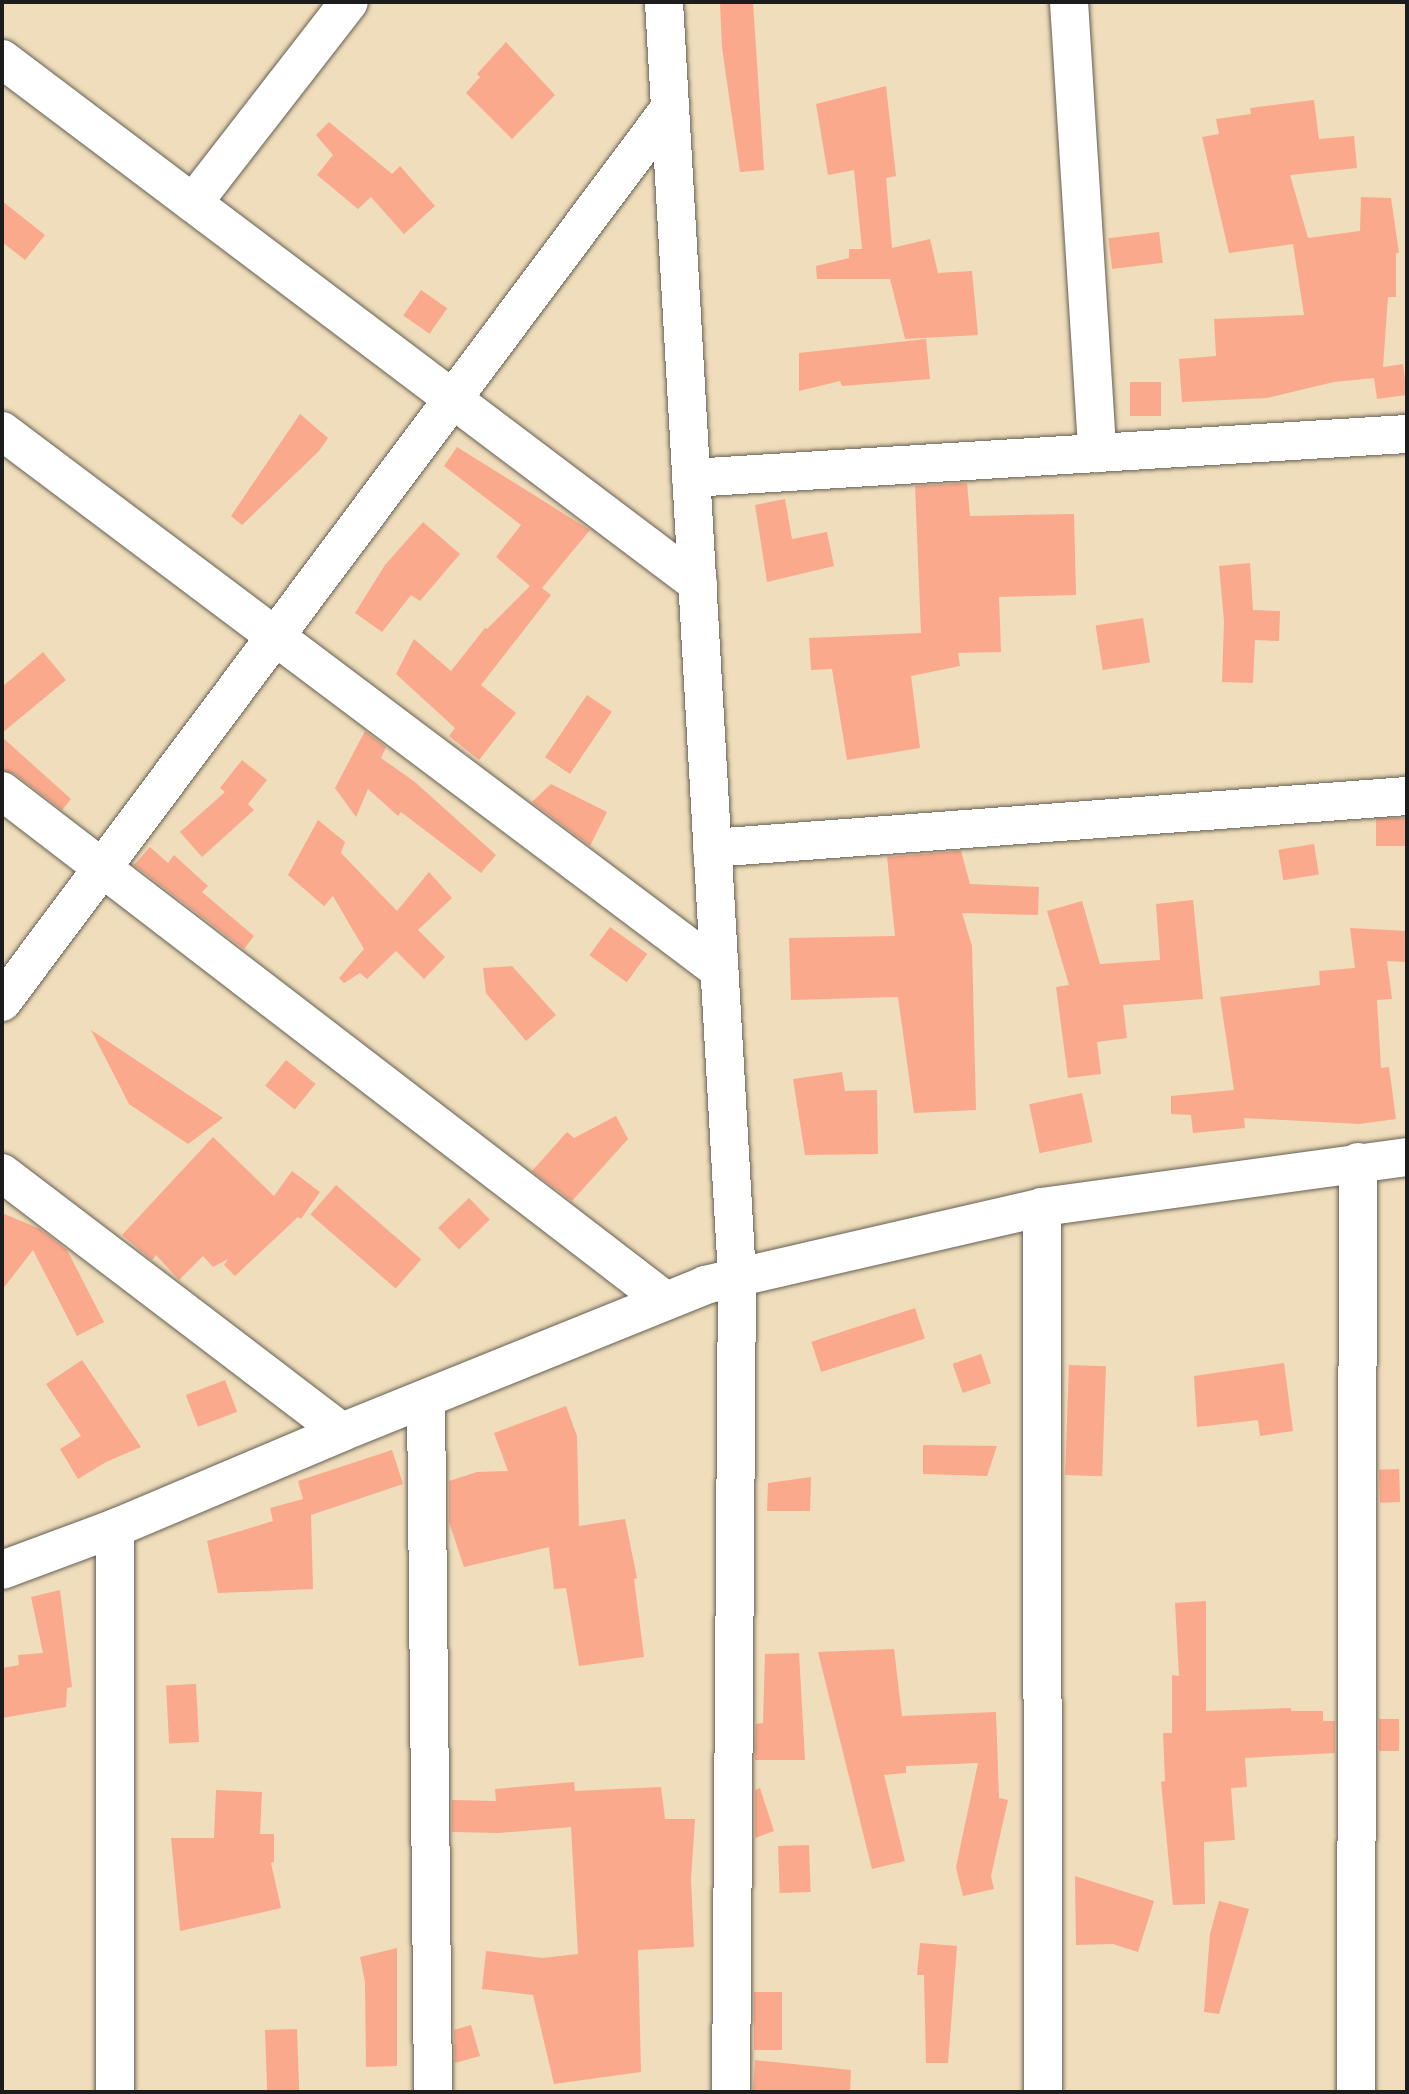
<!DOCTYPE html>
<style>
body{margin:0}
#map{position:relative;width:1409px;height:2094px;overflow:hidden;background:#efddbb;font-family:Caveat,sans-serif}
div>[style]{position:absolute}
.building>*{inset:0;background:#faa98d;transform-origin:0 0}
.roads{filter:drop-shadow(0 0 2px #666054) drop-shadow(0 0 2px #666054)}
.street>*{height:38px;margin:-19px;padding:0 19px;transform-origin:19px;border-radius:19px;background:#fff}
span{translate:-50% -50%;white-space:nowrap;text-align:center;line-height:1.15;-webkit-text-stroke:5px #fbf7ec;paint-order:stroke}
.frame{position:absolute;inset:0;border:4px solid #1c1c1c;pointer-events:none}
</style>
<div id="map">
<div class="building">
<i style="clip-path:polygon(753px 2px,764px 170px,740px 172px,722px 48px,720px 3px)"></i>
<i style="clip-path:polygon(506px 42px,555px 95px,512px 139px,466px 93px,480px 77px,477px 74px)"></i>
<i style="clip-path:polygon(886px 86px,896px 176px,886px 178px,892px 248px,930px 239px,938px 273px,972px 271px,978px 335px,905px 339px,890px 279px,817px 279px,816px 266px,849px 258px,849px 249px,862px 249px,854px 170px,828px 175px,816px 104px)"></i>
<i style="clip-path:polygon(1314px 100px,1319px 139px,1354px 136px,1357px 168px,1290px 175px,1308px 238px,1360px 231px,1361px 197px,1391px 198px,1399px 253px,1396px 253px,1396px 297px,1388px 297px,1383px 367px,1403px 364px,1407px 395px,1377px 399px,1374px 378px,1334px 382px,1267px 398px,1182px 402px,1179px 359px,1216px 356px,1214px 319px,1304px 315px,1293px 244px,1229px 253px,1202px 137px,1219px 134px,1216px 119px,1251px 114px,1250px 108px)"></i>
<i style="clip-path:polygon(329px 122px,392px 174px,400px 166px,435px 206px,404px 234px,371px 197px,358px 209px,317px 175px,333px 155px,316px 135px)"></i>
<i style="clip-path:polygon(2px 201px,45px 235px,25px 260px,2px 242px)"></i>
<i style="left:1159px;top:232px;width:31px;height:51px;rotate:83deg"></i>
<i style="left:421px;top:290px;width:32px;height:31px;rotate:35deg"></i>
<i style="clip-path:polygon(926px 339px,930px 379px,842px 386px,840px 381px,799px 391px,799px 353px)"></i>
<i style="left:1130px;top:382px;width:31px;height:34px"></i>
<i style="clip-path:polygon(300px 414px,328px 438px,319px 451px,242px 525px,231px 516px)"></i>
<i style="clip-path:polygon(457px 447px,590px 530px,542px 588px,551px 595px,481px 685px,516px 713px,479px 760px,449px 736px,455px 728px,396px 674px,414px 639px,451px 671px,485px 628px,487px 629px,530px 586px,496px 557px,521px 525px,444px 466px)"></i>
<i style="clip-path:polygon(967px 483px,970px 516px,1074px 514px,1076px 595px,999px 597px,1001px 652px,958px 653px,960px 666px,911px 676px,920px 748px,847px 760px,832px 669px,811px 670px,809px 638px,921px 633px,915px 486px)"></i>
<i style="clip-path:polygon(785px 499px,792px 539px,827px 532px,834px 566px,767px 582px,755px 505px)"></i>
<i style="clip-path:polygon(423px 522px,460px 554px,420px 601px,411px 595px,382px 632px,355px 613px,385px 565px)"></i>
<i style="clip-path:polygon(1250px 563px,1253px 610px,1280px 611px,1279px 641px,1255px 640px,1253px 683px,1222px 682px,1224px 621px,1219px 566px)"></i>
<i style="left:1143px;top:618px;width:45px;height:48px;rotate:81deg"></i>
<i style="clip-path:polygon(43px 652px,66px 680px,2px 733px,2px 687px)"></i>
<i style="left:587px;top:695px;width:30px;height:75px;rotate:34deg"></i>
<i style="clip-path:polygon(365px 731px,386px 747px,381px 758px,415px 782px,496px 855px,481px 873px,401px 812px,398px 816px,368px 789px,356px 817px,335px 788px)"></i>
<i style="clip-path:polygon(2px 737px,71px 799px,62px 810px,15px 774px,2px 770px)"></i>
<i style="clip-path:polygon(242px 760px,267px 780px,248px 804px,254px 810px,202px 857px,180px 832px,225px 792px,220px 788px)"></i>
<i style="clip-path:polygon(551px 784px,607px 812px,590px 846px,532px 802px)"></i>
<i style="left:1407px;top:818px;width:28px;height:31px;rotate:90deg"></i>
<i style="clip-path:polygon(318px 820px,345px 842px,341px 853px,397px 911px,429px 872px,452px 898px,418px 930px,445px 957px,424px 979px,396px 951px,367px 979px,360px 973px,344px 983px,339px 978px,364px 949px,333px 896px,324px 906px,288px 875px)"></i>
<i style="left:1314px;top:844px;width:31px;height:36px;rotate:81deg"></i>
<i style="clip-path:polygon(150px 847px,168px 863px,174px 855px,208px 886px,202px 892px,254px 936px,244px 949px,134px 865px)"></i>
<i style="clip-path:polygon(961px 851px,970px 884px,1039px 887px,1038px 915px,962px 913px,972px 946px,976px 1110px,914px 1113px,898px 997px,791px 1000px,789px 938px,895px 936px,887px 857px)"></i>
<i style="clip-path:polygon(1193px 900px,1203px 999px,1123px 1005px,1127px 1038px,1097px 1042px,1101px 1074px,1068px 1078px,1056px 987px,1069px 985px,1047px 911px,1082px 901px,1100px 964px,1160px 960px,1156px 904px)"></i>
<i style="left:610px;top:927px;width:46px;height:35px;rotate:36deg"></i>
<i style="clip-path:polygon(1350px 928px,1407px 931px,1407px 962px,1387px 961px,1392px 999px,1377px 1000px,1381px 1068px,1389px 1067px,1396px 1119px,1359px 1124px,1244px 1118px,1245px 1128px,1193px 1133px,1191px 1115px,1171px 1114px,1171px 1096px,1234px 1090px,1220px 997px,1320px 985px,1319px 971px,1355px 968px)"></i>
<i style="clip-path:polygon(512px 966px,556px 1015px,526px 1041px,486px 993px,483px 968px)"></i>
<i style="clip-path:polygon(91px 1030px,223px 1118px,188px 1144px,129px 1104px)"></i>
<i style="left:286px;top:1060px;width:38px;height:33px;rotate:39deg"></i>
<i style="clip-path:polygon(842px 1072px,845px 1091px,877px 1090px,878px 1154px,805px 1155px,793px 1079px)"></i>
<i style="left:1082px;top:1093px;width:50px;height:54px;rotate:78deg"></i>
<i style="clip-path:polygon(616px 1116px,628px 1139px,572px 1201px,532px 1171px,567px 1132px,574px 1138px)"></i>
<i style="clip-path:polygon(213px 1137px,274px 1196px,292px 1171px,320px 1192px,301px 1219px,298px 1217px,235px 1276px,224px 1265px,228px 1259px,213px 1267px,203px 1256px,179px 1280px,156px 1255px,152px 1260px,122px 1235px)"></i>
<i style="left:336px;top:1185px;width:113px;height:39px;rotate:41deg"></i>
<i style="left:469px;top:1198px;width:30px;height:43px;rotate:46deg"></i>
<i style="clip-path:polygon(2px 1213px,40px 1229px,67px 1250px,104px 1322px,77px 1336px,33px 1250px,2px 1290px)"></i>
<i style="left:915px;top:1308px;width:32px;height:109px;rotate:72deg"></i>
<i style="left:981px;top:1354px;width:31px;height:30px;rotate:71deg"></i>
<i style="clip-path:polygon(82px 1360px,141px 1447px,106px 1462px,78px 1479px,60px 1449px,81px 1436px,46px 1384px)"></i>
<i style="clip-path:polygon(1284px 1363px,1293px 1431px,1260px 1436px,1258px 1420px,1197px 1427px,1194px 1376px)"></i>
<i style="left:1069px;top:1365px;width:37px;height:110px;rotate:2deg"></i>
<i style="left:225px;top:1380px;width:34px;height:42px;rotate:69deg"></i>
<i style="clip-path:polygon(566px 1406px,577px 1436px,579px 1526px,625px 1519px,637px 1578px,634px 1579px,644px 1657px,579px 1666px,566px 1588px,554px 1589px,549px 1547px,464px 1567px,449px 1522px,449px 1481px,477px 1472px,508px 1471px,494px 1433px)"></i>
<i style="clip-path:polygon(923px 1445px,997px 1446px,987px 1476px,923px 1474px)"></i>
<i style="clip-path:polygon(392px 1450px,403px 1484px,311px 1515px,313px 1589px,218px 1593px,207px 1541px,273px 1521px,270px 1508px,303px 1499px,298px 1481px)"></i>
<i style="left:1399px;top:1469px;width:33px;height:20px;rotate:88deg"></i>
<i style="clip-path:polygon(811px 1477px,810px 1511px,767px 1511px,768px 1483px)"></i>
<i style="clip-path:polygon(60px 1590px,72px 1687px,67px 1688px,66px 1707px,2px 1718px,2px 1668px,19px 1665px,18px 1655px,43px 1653px,31px 1597px)"></i>
<i style="clip-path:polygon(1206px 1601px,1206px 1711px,1291px 1708px,1291px 1711px,1323px 1711px,1323px 1721px,1335px 1721px,1335px 1753px,1245px 1758px,1247px 1787px,1231px 1788px,1235px 1840px,1204px 1842px,1205px 1904px,1173px 1905px,1161px 1782px,1165px 1781px,1163px 1733px,1172px 1733px,1172px 1675px,1179px 1676px,1175px 1603px)"></i>
<i style="clip-path:polygon(894px 1649px,902px 1716px,996px 1712px,999px 1798px,1008px 1800px,991px 1876px,994px 1889px,963px 1896px,956px 1867px,978px 1763px,906px 1766px,906px 1773px,884px 1775px,905px 1861px,872px 1869px,818px 1652px)"></i>
<i style="clip-path:polygon(799px 1653px,805px 1760px,755px 1760px,756px 1724px,763px 1723px,765px 1654px)"></i>
<i style="left:196px;top:1684px;width:58px;height:30px;rotate:87deg"></i>
<i style="left:1379px;top:1719px;width:20px;height:32px"></i>
<i style="clip-path:polygon(574px 1782px,575px 1791px,661px 1787px,665px 1819px,695px 1819px,691px 1879px,694px 1947px,638px 1950px,641px 2072px,554px 2084px,533px 1995px,482px 1989px,486px 1951px,542px 1958px,578px 1954px,571px 1827px,499px 1833px,452px 1832px,452px 1800px,496px 1801px,495px 1789px)"></i>
<i style="clip-path:polygon(760px 1788px,774px 1831px,755px 1838px,755px 1790px)"></i>
<i style="clip-path:polygon(216px 1790px,262px 1792px,260px 1834px,274px 1834px,274px 1862px,271px 1863px,281px 1908px,180px 1931px,171px 1838px,214px 1838px)"></i>
<i style="left:809px;top:1845px;width:47px;height:31px;rotate:88deg"></i>
<i style="clip-path:polygon(1075px 1876px,1154px 1901px,1138px 1952px,1113px 1944px,1076px 1945px)"></i>
<i style="clip-path:polygon(1219px 1901px,1249px 1909px,1219px 2014px,1204px 2012px,1210px 1934px)"></i>
<i style="clip-path:polygon(920px 1943px,957px 1946px,948px 2063px,926px 2063px,924px 1975px,917px 1975px)"></i>
<i style="clip-path:polygon(397px 1948px,397px 2066px,366px 2067px,365px 1982px,360px 1957px)"></i>
<i style="left:754px;top:1992px;width:28px;height:58px"></i>
<i style="clip-path:polygon(471px 2025px,480px 2056px,455px 2063px,454px 2030px)"></i>
<i style="left:297px;top:2029px;width:63px;height:32px;rotate:88deg"></i>
<i style="clip-path:polygon(755px 2060px,851px 2070px,850px 2092px,753px 2092px)"></i>
</div>
<div class="roads">
<div class="street">
<i style="left:664px;top:2px;width:1277px;rotate:86.72deg"></i>
<i style="left:737px;top:1277px;width:815px;rotate:90.42deg"></i>
<i style="left:1069px;top:2px;width:452px;rotate:86.4deg"></i>
<i style="left:2px;top:59px;width:872px;rotate:37.03deg"></i>
<i style="left:193px;top:203px;width:254px;rotate:-52.2deg"></i>
<i style="left:2px;top:431px;width:897px;rotate:36.93deg"></i>
<i style="left:691px;top:478px;width:717px;rotate:-3.52deg"></i>
<i style="left:2px;top:791px;width:837px;rotate:37.53deg"></i>
<i style="left:712px;top:848px;width:697px;rotate:-4.28deg"></i>
<i style="left:2px;top:1002px;width:1116px;rotate:-53.23deg"></i>
<i style="left:2px;top:1173px;width:427px;rotate:37.3deg"></i>
<i style="left:1042px;top:1207px;width:885px;rotate:89.94deg"></i>
<i style="left:426px;top:1400px;width:692px;rotate:89.42deg"></i>
<i style="left:115px;top:1528px;width:564px;rotate:90deg"></i>
<i style="left:2px;top:1570px;width:121px;rotate:-20.4deg"></i>
<i style="left:115px;top:1528px;width:246px;rotate:-22.9deg"></i>
<i style="left:342px;top:1432px;width:392px;rotate:-22deg"></i>
<i style="left:705px;top:1285px;width:346px;rotate:-13deg"></i>
<i style="left:1042px;top:1207px;width:368px;rotate:-7.8deg"></i>
<i style="left:1356px;top:2092px;width:930px;rotate:-89.88deg"></i>
</div>
</div>
<div class="frame"></div>
</div>
